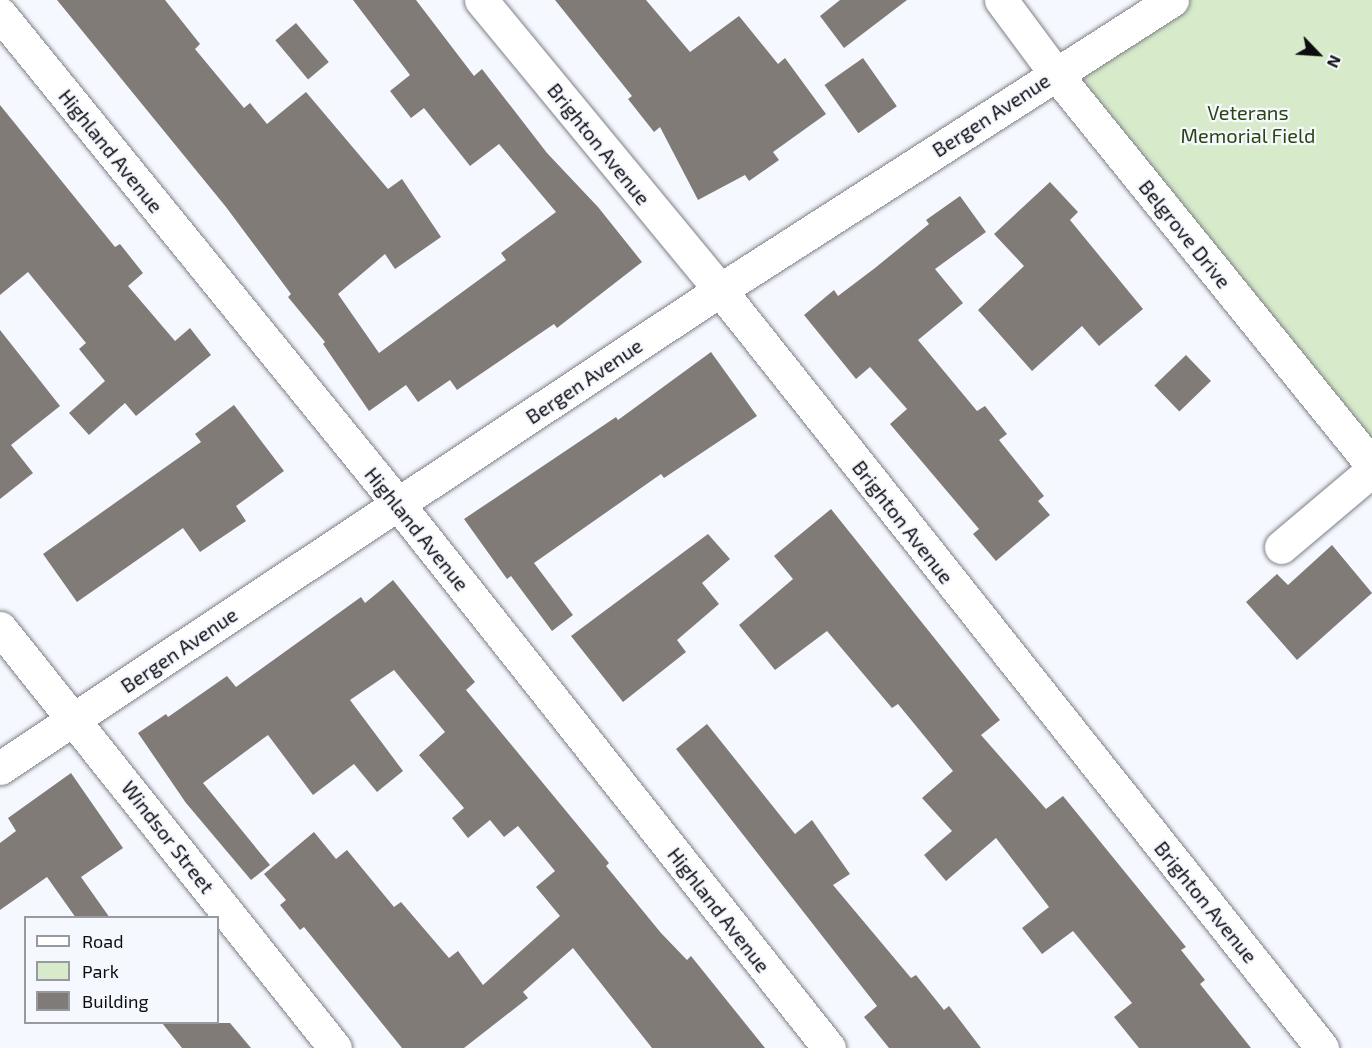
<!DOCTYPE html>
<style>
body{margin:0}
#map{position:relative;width:1372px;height:1048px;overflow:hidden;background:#f6f8ff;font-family:"Exo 2",sans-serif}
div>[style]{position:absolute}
.green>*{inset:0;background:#d7eaca}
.building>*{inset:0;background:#817b78;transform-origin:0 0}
.roads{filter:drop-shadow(0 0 2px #7e8086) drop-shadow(0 0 2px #7e8086)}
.minor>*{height:33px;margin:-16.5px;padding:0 16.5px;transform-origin:16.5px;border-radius:16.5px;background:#fff}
span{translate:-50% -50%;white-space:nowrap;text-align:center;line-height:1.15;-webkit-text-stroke:4.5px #f6f8ff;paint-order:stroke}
.park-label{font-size:20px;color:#2a460e}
.street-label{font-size:20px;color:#0c0d0f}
.legend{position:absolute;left:24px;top:916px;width:195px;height:108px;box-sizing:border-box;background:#f6f8ff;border:2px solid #989a9f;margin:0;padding:8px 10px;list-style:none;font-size:18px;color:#0c0d0f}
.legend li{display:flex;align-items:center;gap:12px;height:30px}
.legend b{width:30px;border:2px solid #989a9f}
.north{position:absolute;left:1288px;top:24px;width:60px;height:60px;-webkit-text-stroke:4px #f6f8ff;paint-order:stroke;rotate:115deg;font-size:16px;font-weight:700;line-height:24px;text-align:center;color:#0c0d0f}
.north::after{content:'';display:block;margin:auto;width:21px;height:27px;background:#0c0d0f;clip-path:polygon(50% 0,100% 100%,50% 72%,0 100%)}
</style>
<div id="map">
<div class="green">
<i style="clip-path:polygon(1149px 0,1372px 0,1372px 468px,1042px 66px)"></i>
</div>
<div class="building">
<i style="clip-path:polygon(57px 0,165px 0,200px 44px,195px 49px,244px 108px,250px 103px,267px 124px,306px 92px,388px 189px,402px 179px,441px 237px,395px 269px,385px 254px,338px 294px,379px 353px,506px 260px,501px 253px,556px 212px,499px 144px,470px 166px,424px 108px,411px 118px,390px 91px,410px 75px,353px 0,416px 0,474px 76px,482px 69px,547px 153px,598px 207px,642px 262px,557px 328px,554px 324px,457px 390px,450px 380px,418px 402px,406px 385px,369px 411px,323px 344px,325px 342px,288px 297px,291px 294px,226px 207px)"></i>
<i style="clip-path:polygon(555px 0,646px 0,690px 52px,739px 16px,778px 64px,785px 58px,826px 114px,773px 152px,779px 160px,749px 181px,745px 175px,698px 200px,660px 127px,654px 132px,628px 99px,632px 96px)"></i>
<i style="clip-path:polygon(840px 0,907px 0,844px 48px,820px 16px)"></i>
<i style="left:296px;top:23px;width:51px;height:27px;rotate:50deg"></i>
<i style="left:863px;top:58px;width:59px;height:47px;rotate:55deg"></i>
<i style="clip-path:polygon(0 105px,115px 247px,120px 244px,143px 273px,128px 286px,175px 341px,190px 328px,211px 355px,136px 416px,125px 403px,89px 435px,69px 413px,105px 381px,79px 349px,86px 343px,28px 272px,0 295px)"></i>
<i style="clip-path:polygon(1050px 182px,1078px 212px,1070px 220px,1143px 309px,1099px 346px,1082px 326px,1032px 371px,978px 310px,1024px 266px,994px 234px)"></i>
<i style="clip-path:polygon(960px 196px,986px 232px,935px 269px,963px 303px,918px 340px,977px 411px,985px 406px,1007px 434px,999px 440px,1044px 496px,1038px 501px,1050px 515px,996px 561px,973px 534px,979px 529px,890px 424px,907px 409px,870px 367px,856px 379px,804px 315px,834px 290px,838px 296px,875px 268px,929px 224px,926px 220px)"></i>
<i style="clip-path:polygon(0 330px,60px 406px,11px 445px,33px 473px,0 499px)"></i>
<i style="clip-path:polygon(711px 352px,757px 416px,664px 478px,661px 474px,534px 563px,573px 615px,552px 631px,511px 576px,507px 579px,464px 519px,616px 417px,618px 420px)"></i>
<i style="left:1186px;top:355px;width:36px;height:44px;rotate:46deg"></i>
<i style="clip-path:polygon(234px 405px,284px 471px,236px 506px,246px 521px,200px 552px,183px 528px,77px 602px,43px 554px,201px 442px,195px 434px)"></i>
<i style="clip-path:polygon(831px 509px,1000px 720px,981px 735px,1046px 809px,1063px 796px,1186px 947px,1181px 950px,1205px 980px,1200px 984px,1251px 1048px,1139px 1048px,1114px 1017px,1132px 1003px,1073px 931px,1042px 954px,1022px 928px,1049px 907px,996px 838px,946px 881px,924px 855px,952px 831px,922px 798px,953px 771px,898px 704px,892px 708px,827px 631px,775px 670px,739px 625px,793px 579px,774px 556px)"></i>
<i style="clip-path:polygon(708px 534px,730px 559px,702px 583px,719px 604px,677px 640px,686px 652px,623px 702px,571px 636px)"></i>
<i style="clip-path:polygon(1332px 545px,1372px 593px,1297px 660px,1246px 602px,1277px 574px,1288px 585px)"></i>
<i style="clip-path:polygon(393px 580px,475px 682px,466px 690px,609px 863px,606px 866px,661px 933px,687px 960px,691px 956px,765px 1048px,652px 1048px,573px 948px,523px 992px,528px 998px,464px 1048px,402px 1048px,304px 927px,300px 930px,280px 905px,286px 900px,264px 874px,314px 832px,336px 859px,347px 850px,394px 907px,401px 902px,449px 958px,458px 951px,483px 985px,560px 916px,536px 887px,555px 871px,518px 826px,504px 837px,490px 820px,468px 838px,452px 818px,464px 808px,419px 755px,445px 732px,394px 670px,350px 700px,403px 771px,377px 792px,354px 764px,313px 795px,268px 735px,203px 783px,270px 865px,251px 880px,186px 803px,138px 733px,166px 714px,168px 717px,227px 676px,236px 687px,361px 597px,365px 603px)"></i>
<i style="clip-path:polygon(707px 724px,795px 834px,812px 820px,850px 874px,833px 885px,911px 978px,916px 975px,944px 1010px,949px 1006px,981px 1048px,889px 1048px,864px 1017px,877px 1006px,676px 749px)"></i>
<i style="clip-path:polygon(71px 773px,123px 848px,81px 877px,110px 918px,76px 918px,47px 877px,0 910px,0 843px,16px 831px,8px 818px)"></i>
<i style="clip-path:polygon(162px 1023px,230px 1023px,251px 1048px,182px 1048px)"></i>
</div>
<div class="roads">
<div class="minor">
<i style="left:481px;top:0;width:376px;rotate:50.5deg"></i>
<i style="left:720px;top:290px;width:968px;rotate:51.54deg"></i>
<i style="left:1001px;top:0;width:91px;rotate:53.5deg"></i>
<i style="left:1055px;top:73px;width:504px;rotate:51.04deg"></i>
<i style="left:0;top:14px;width:631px;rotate:50.91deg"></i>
<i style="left:398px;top:504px;width:694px;rotate:51.61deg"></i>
<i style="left:1281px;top:547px;width:119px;rotate:-40.2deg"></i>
<i style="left:0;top:628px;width:537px;rotate:51.42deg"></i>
<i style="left:0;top:768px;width:864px;rotate:-33.58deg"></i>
<i style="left:720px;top:290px;width:537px;rotate:-32.68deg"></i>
</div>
</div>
<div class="park-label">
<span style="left:1248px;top:124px">Veterans<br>Memorial Field</span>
</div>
<div class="street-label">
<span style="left:991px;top:115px;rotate:-33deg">Bergen Avenue</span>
<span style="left:599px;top:144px;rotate:51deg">Brighton Avenue</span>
<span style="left:111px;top:151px;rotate:51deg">Highland Avenue</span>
<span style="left:1185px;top:234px;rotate:51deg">Belgrove Drive</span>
<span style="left:584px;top:381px;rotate:-34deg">Bergen Avenue</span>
<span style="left:903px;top:522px;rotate:52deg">Brighton Avenue</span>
<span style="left:417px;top:529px;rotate:51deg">Highland Avenue</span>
<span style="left:179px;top:650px;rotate:-34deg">Bergen Avenue</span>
<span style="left:168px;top:837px;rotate:52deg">Windsor Street</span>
<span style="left:1206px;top:902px;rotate:51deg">Brighton Avenue</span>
<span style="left:719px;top:910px;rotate:52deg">Highland Avenue</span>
</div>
<ul class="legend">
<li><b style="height:8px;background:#fff"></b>Road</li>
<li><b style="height:16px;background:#d7eaca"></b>Park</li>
<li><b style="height:16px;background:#817b78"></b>Building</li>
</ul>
<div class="north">N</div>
</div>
